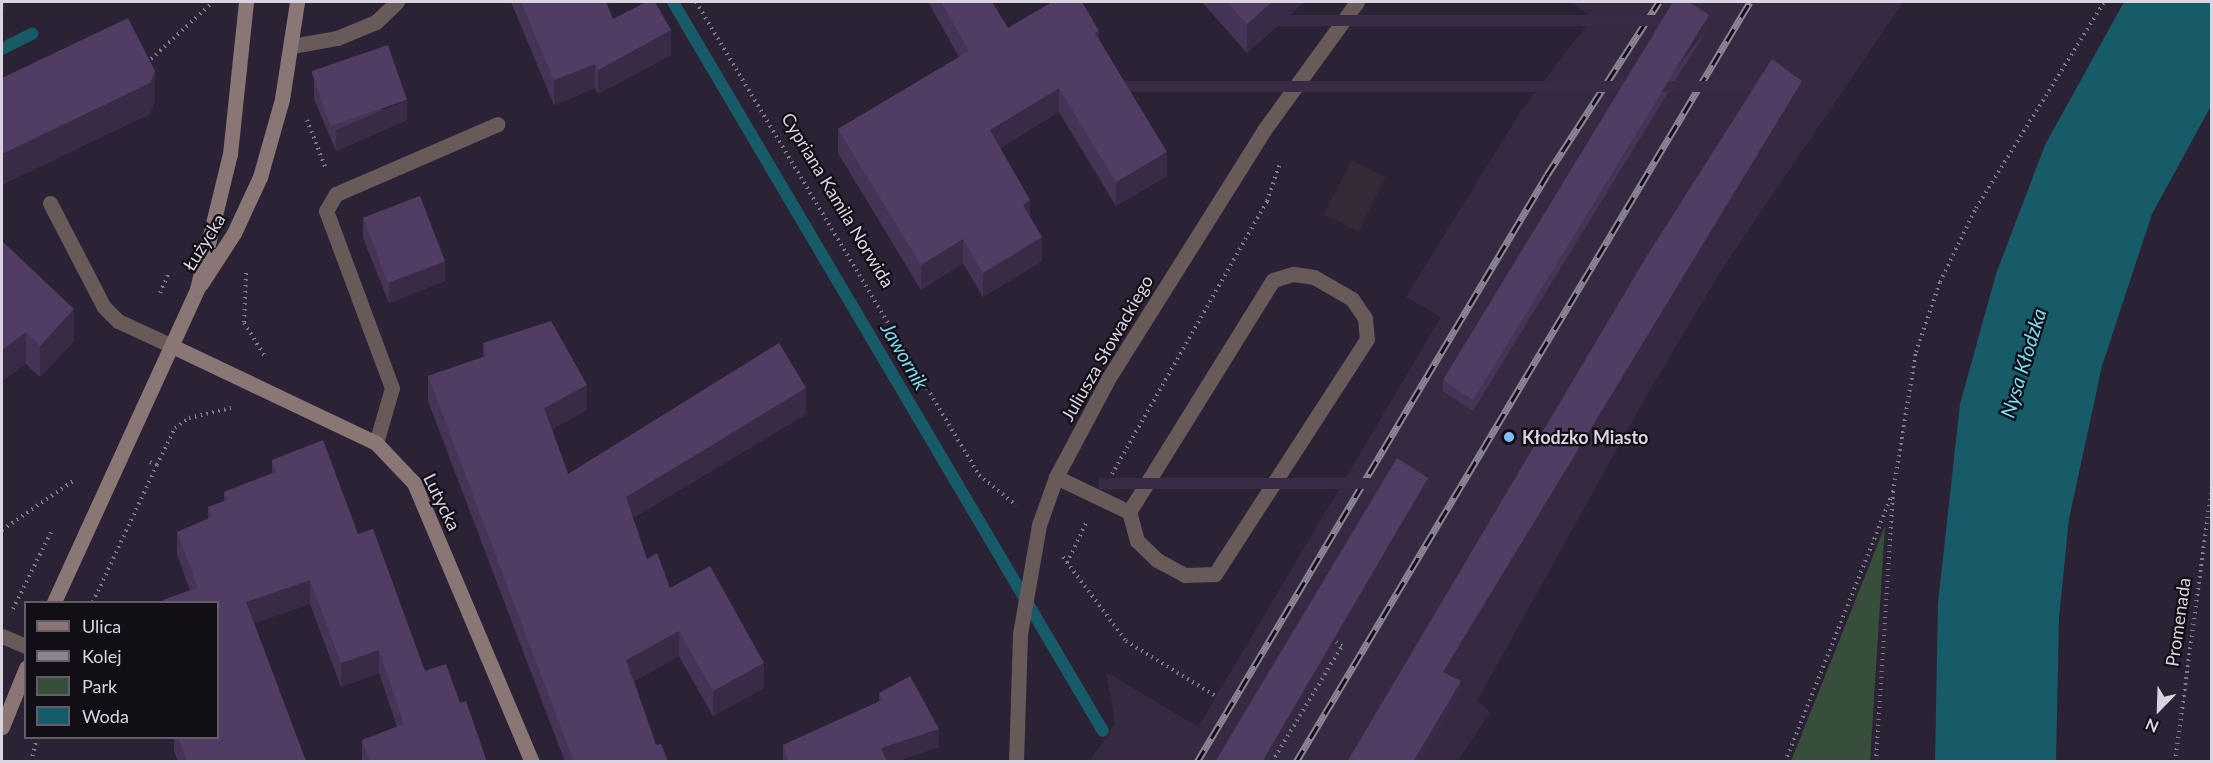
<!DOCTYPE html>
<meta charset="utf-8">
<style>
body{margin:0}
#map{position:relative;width:2213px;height:763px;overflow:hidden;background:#2c2235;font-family:Lato,sans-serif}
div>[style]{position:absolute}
.built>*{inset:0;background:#362942}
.industrial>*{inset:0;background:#352937;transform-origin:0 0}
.green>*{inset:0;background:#374e3b}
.water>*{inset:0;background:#175b68}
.stream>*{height:12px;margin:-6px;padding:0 6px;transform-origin:6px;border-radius:6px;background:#175b68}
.path>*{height:4px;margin-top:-2px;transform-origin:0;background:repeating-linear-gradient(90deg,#837b8b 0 1.5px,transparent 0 6px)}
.lane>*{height:15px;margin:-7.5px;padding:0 7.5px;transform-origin:7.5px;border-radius:7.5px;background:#675a59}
.street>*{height:15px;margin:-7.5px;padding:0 7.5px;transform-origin:7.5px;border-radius:7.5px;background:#675a59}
.secondary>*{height:15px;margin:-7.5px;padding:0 7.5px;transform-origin:7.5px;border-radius:7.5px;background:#8b7676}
.rail>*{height:7px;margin-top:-3.5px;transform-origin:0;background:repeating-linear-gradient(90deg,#120e16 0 14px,#8c8493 0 28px);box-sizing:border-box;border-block:2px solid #8c8493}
.wall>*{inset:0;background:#463456}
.shaded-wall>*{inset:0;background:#392b46;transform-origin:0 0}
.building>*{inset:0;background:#513d64;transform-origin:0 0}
.dots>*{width:16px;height:16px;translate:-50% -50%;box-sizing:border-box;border:3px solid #120e16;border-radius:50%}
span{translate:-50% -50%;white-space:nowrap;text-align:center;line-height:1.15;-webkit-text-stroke:4.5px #120e16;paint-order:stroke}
.street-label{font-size:18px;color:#dad4e1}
.poi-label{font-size:18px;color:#dad4e1;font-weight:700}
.left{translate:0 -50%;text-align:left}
.water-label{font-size:20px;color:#7adef3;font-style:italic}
.frame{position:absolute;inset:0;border:3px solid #dad4e1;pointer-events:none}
.legend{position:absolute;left:24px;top:601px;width:195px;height:138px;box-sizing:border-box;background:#120e16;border:2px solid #625d67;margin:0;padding:8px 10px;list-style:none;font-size:18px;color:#dad4e1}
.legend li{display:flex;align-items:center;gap:12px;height:30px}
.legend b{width:30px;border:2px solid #625d67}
.north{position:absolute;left:2129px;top:679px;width:60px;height:60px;-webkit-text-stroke:4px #120e16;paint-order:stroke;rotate:203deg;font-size:16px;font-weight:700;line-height:24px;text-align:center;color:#dad4e1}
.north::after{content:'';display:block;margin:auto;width:21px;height:27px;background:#dad4e1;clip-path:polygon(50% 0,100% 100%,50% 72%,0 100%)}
</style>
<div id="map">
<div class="built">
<i style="clip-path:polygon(1572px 2px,1903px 2px,1722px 269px,1647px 395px,1477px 701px,1490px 712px,1458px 761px,1089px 762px,1115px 724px,1106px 672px,1198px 727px,1441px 317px,1406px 297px,1521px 111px,1592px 18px)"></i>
</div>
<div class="industrial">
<i style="left:1352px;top:160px;width:38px;height:61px;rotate:27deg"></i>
</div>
<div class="green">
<i style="clip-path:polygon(1885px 526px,1870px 761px,1791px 761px)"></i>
</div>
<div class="water">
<i style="clip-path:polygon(2124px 2px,2211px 2px,2211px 106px,2152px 214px,2102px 366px,2069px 519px,2059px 618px,2056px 761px,1935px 761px,1938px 603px,1960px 404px,1996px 274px,2045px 145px)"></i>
</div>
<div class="stream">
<i style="left:673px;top:2px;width:846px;rotate:59.47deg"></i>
<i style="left:2px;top:49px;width:34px;rotate:-27deg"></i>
</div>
<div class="path">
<i style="left:696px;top:2px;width:551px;rotate:59.11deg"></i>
<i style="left:979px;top:475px;width:48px;rotate:39deg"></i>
<i style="left:151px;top:59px;width:84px;rotate:-42.6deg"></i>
<i style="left:307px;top:120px;width:53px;rotate:68.8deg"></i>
<i style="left:246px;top:273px;width:50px;rotate:92.3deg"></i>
<i style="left:244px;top:323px;width:40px;rotate:58deg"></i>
<i style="left:160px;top:293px;width:22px;rotate:-66deg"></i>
<i style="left:150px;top:462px;width:8px;rotate:23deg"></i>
<i style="left:157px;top:465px;width:41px;rotate:-64.1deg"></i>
<i style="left:175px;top:428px;width:17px;rotate:-36deg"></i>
<i style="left:189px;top:418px;width:43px;rotate:-13.4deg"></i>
<i style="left:1112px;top:474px;width:314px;rotate:-60.4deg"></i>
<i style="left:1267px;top:201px;width:39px;rotate:-71deg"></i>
<i style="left:2px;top:530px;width:90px;rotate:-34.6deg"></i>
<i style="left:1063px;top:557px;width:105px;rotate:53.1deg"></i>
<i style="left:1126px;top:641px;width:107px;rotate:31.6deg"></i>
<i style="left:1067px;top:563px;width:44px;rotate:-64.6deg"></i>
<i style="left:93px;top:602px;width:151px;rotate:-65deg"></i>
<i style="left:13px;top:609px;width:86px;rotate:-63.7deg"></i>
<i style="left:31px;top:762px;width:25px;rotate:-76deg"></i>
<i style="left:1272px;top:762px;width:135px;rotate:-58.9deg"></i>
<i style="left:1342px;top:646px;width:7px;rotate:-146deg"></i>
<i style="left:1785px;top:762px;width:288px;rotate:-68.2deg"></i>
<i style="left:1876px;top:762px;width:271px;rotate:-86.4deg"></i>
<i style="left:1893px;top:492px;width:142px;rotate:-80.7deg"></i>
<i style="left:1916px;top:352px;width:74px;rotate:-71.1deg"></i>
<i style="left:1940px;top:282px;width:82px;rotate:-64.1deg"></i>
<i style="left:1976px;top:208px;width:243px;rotate:-58.1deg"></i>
<i style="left:2175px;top:762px;width:278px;rotate:-82.4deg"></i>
</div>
<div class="lane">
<i style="left:292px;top:46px;width:46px;rotate:-10.1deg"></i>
<i style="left:337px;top:38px;width:42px;rotate:-22.3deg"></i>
<i style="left:376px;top:22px;width:29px;rotate:-44deg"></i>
<i style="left:50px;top:203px;width:117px;rotate:62.6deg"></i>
<i style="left:104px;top:307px;width:20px;rotate:45deg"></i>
<i style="left:118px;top:321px;width:60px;rotate:24.8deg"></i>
<i style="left:376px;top:443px;width:57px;rotate:-73.8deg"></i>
<i style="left:392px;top:388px;width:189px;rotate:-110.4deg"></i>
<i style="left:326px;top:211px;width:20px;rotate:-60deg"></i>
<i style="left:336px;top:194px;width:176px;rotate:-23.4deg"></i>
<i style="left:1056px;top:477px;width:81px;rotate:25.6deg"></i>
<i style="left:1129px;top:512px;width:273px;rotate:-58.2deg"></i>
<i style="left:1273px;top:280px;width:21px;rotate:-17deg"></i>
<i style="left:1293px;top:274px;width:21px;rotate:8deg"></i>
<i style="left:1314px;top:277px;width:44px;rotate:30.1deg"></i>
<i style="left:1352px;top:299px;width:23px;rotate:56deg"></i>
<i style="left:1365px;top:318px;width:21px;rotate:85deg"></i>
<i style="left:1367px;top:339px;width:280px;rotate:122.9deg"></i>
<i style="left:1215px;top:574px;width:30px;rotate:178deg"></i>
<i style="left:1185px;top:575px;width:32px;rotate:-152deg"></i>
<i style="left:1157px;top:560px;width:28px;rotate:-136deg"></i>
<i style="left:1137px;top:541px;width:30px;rotate:-105deg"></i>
</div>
<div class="street">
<i style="left:2px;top:636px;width:26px;rotate:23deg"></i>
<i style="left:1016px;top:762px;width:128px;rotate:-88.2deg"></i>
<i style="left:1020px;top:634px;width:111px;rotate:-80.1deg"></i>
<i style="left:1039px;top:525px;width:51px;rotate:-70.5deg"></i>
<i style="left:1056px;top:477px;width:111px;rotate:-62deg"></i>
<i style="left:1108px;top:379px;width:294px;rotate:-57.9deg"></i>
<i style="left:1264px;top:130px;width:158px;rotate:-54deg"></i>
</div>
<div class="secondary">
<i style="left:201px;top:284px;width:61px;rotate:-57.1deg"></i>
<i style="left:234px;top:233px;width:62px;rotate:-65.1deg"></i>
<i style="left:260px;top:177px;width:81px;rotate:-74.2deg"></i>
<i style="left:282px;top:99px;width:98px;rotate:-81.2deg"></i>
<i style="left:172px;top:346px;width:226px;rotate:25.4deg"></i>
<i style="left:376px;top:443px;width:55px;rotate:46.5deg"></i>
<i style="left:414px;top:483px;width:303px;rotate:67.1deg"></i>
<i style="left:54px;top:602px;width:344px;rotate:-65.4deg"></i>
<i style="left:197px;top:289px;width:139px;rotate:-76.3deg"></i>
<i style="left:230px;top:154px;width:153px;rotate:-84deg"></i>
<i style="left:2px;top:727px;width:64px;rotate:-67.9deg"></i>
</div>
<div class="rail">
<i style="left:1197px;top:762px;width:683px;rotate:-59.19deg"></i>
<i style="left:1547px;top:175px;width:206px;rotate:-57.1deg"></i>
<i style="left:1296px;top:762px;width:885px;rotate:-59.15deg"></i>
</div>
<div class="wall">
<i style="clip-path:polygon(511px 2px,606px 2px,613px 19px,671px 55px,598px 94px,595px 88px,554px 105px)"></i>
<i style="clip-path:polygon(928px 2px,992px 2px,1008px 28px,1099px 40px,1167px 176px,1116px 206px,1059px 112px,1000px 148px,1030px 217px,1042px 261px,983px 297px,963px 263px,921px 290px,838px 153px,838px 129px,959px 57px)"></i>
<i style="clip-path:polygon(1202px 2px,1304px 2px,1247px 53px)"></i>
<i style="clip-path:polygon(1709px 26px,1473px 411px,1443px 391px,1443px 380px)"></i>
<i style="clip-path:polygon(314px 78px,407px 120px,336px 151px,314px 99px)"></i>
<i style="clip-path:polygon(363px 218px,445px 281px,389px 303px,363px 238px)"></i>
<i style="clip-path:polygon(2px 241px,74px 341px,40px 377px,26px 364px,2px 381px)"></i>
<i style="clip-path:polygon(483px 343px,587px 410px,552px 429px,568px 474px,806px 414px,633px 518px,647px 559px,670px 588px,764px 688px,713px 716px,679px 656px,634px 681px,656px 745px,668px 762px,565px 762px,428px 401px,428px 376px,483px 357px)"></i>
<i style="clip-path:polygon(272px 460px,358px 534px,425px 671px,460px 703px,487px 762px,362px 762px,362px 740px,397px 727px,379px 673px,341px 687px,310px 604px,254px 623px,306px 762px,178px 762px,174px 751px,174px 738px,218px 738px,218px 603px,163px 603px,163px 600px,190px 590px,177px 555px,177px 532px,208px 519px,208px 507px,224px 501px,224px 492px,272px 473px)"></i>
<i style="clip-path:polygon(879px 693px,939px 747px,895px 762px,783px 762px,783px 745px,879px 702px)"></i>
</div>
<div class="shaded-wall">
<i style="clip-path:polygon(2px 2px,6px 2px,2px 19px)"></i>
<i style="clip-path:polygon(1272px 2px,1304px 2px,1247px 53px,1247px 24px)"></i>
<i style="left:1709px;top:15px;width:11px;height:452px;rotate:90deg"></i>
<i style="clip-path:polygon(671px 30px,671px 55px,598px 94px,598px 70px)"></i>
<i style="clip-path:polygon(1099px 31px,1099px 56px,1095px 33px)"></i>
<i style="clip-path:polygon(595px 64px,595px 88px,554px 105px,554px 80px)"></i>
<i style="clip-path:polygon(155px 71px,155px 102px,150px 114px,2px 185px,2px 154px)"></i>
<i style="left:1802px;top:81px;width:11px;height:691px;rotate:90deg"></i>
<i style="clip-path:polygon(1059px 88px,1059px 112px,990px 154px,990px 130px)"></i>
<i style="clip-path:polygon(407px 100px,407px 120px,336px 151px,336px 130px)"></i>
<i style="clip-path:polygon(1167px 152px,1167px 176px,1116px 206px,1116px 182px)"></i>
<i style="clip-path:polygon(1030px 200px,1030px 224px,1023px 205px)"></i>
<i style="clip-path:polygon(1042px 237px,1042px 261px,983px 297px,983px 273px)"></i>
<i style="clip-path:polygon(963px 239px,963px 263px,921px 290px,921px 265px)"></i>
<i style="clip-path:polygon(445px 261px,445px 281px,389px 303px,389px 282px)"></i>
<i style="clip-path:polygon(74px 309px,74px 341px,40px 377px,40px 346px)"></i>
<i style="clip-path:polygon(26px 332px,26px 364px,2px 381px,2px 350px)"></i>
<i style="clip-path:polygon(587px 385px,587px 410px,544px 434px,544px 408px)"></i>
<i style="clip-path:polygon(806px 388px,806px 414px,626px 522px,626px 497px)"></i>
<i style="left:1428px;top:478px;width:11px;height:329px;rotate:90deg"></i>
<i style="clip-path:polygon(310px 580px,310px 604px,246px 626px,246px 602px)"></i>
<i style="clip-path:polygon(679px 631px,679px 656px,626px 685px,626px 660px)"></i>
<i style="clip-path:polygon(379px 650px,379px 673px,341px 687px,341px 663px)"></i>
<i style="clip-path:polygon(764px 663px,764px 688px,713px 716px,713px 691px)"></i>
<i style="clip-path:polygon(1461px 681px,1461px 692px,1420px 762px,1413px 762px)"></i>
<i style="clip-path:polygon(939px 729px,939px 747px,895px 762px,881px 762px,881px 748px)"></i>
</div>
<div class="building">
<i style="clip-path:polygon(521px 2px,606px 2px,613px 19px,646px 2px,655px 2px,671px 30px,598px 70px,595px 64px,554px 80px)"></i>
<i style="clip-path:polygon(941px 2px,992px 2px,1008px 28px,1052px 2px,1082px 2px,1099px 31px,1095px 33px,1167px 152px,1116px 182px,1059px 88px,990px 130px,1030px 200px,1023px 205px,1042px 237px,983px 273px,963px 239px,921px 265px,838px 129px,969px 51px)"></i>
<i style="clip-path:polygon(1227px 2px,1272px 2px,1247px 24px)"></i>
<i style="clip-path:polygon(1673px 2px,1689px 2px,1709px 15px,1473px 400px,1443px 380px)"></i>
<i style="clip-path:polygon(128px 18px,155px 71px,150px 83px,2px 154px,2px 78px)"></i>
<i style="left:388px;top:45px;width:58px;height:81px;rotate:71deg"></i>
<i style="clip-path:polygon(1772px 59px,1802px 81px,1443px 672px,1461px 681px,1413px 762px,1347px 762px,1645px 259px)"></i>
<i style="left:420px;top:196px;width:70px;height:61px;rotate:69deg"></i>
<i style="clip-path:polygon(2px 241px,74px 309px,40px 346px,26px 332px,2px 350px)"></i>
<i style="clip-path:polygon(551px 321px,587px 385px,544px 408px,568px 474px,779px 343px,806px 388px,626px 497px,647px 559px,657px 553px,670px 588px,710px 566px,764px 663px,713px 691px,679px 631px,626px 660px,656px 745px,661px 744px,668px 762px,574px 762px,428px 376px,486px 356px,483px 343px)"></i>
<i style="clip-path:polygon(323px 440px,358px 534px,373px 529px,425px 671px,446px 664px,460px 703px,466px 701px,487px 762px,370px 762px,362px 740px,404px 724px,379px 650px,341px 663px,310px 580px,246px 602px,306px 761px,304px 762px,188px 762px,178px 738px,218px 738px,218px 603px,164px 603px,163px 600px,198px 588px,177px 532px,212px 517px,208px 507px,227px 500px,224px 492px,276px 472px,272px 460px)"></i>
<i style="clip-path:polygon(1397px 458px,1428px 478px,1262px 762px,1215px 762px)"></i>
<i style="clip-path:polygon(910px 676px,939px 729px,881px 748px,887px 762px,789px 762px,783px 745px,882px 700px,879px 693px)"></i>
</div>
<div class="dots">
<i style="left:1509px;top:437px;background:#82bcfa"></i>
</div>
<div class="street-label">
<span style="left:838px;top:200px;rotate:59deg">Cypriana Kamila Norwida</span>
<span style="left:204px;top:242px;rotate:-58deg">Łużycka</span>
<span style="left:1107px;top:348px;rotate:-60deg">Juliusza Słowackiego</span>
<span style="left:442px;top:502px;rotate:64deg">Lutycka</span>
<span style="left:2178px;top:622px;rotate:-82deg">Promenada</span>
</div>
<div class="poi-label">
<span class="left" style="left:1522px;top:437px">Kłodzko Miasto</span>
</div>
<div class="water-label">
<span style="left:905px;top:356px;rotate:60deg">Jawornik</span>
<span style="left:2023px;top:363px;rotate:-73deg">Nysa Kłodzka</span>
</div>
<div class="frame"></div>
<ul class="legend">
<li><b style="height:8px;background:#8b7676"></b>Ulica</li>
<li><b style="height:8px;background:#8c8493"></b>Kolej</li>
<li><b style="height:16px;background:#374e3b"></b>Park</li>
<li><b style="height:16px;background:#175b68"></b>Woda</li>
</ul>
<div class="north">N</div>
</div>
